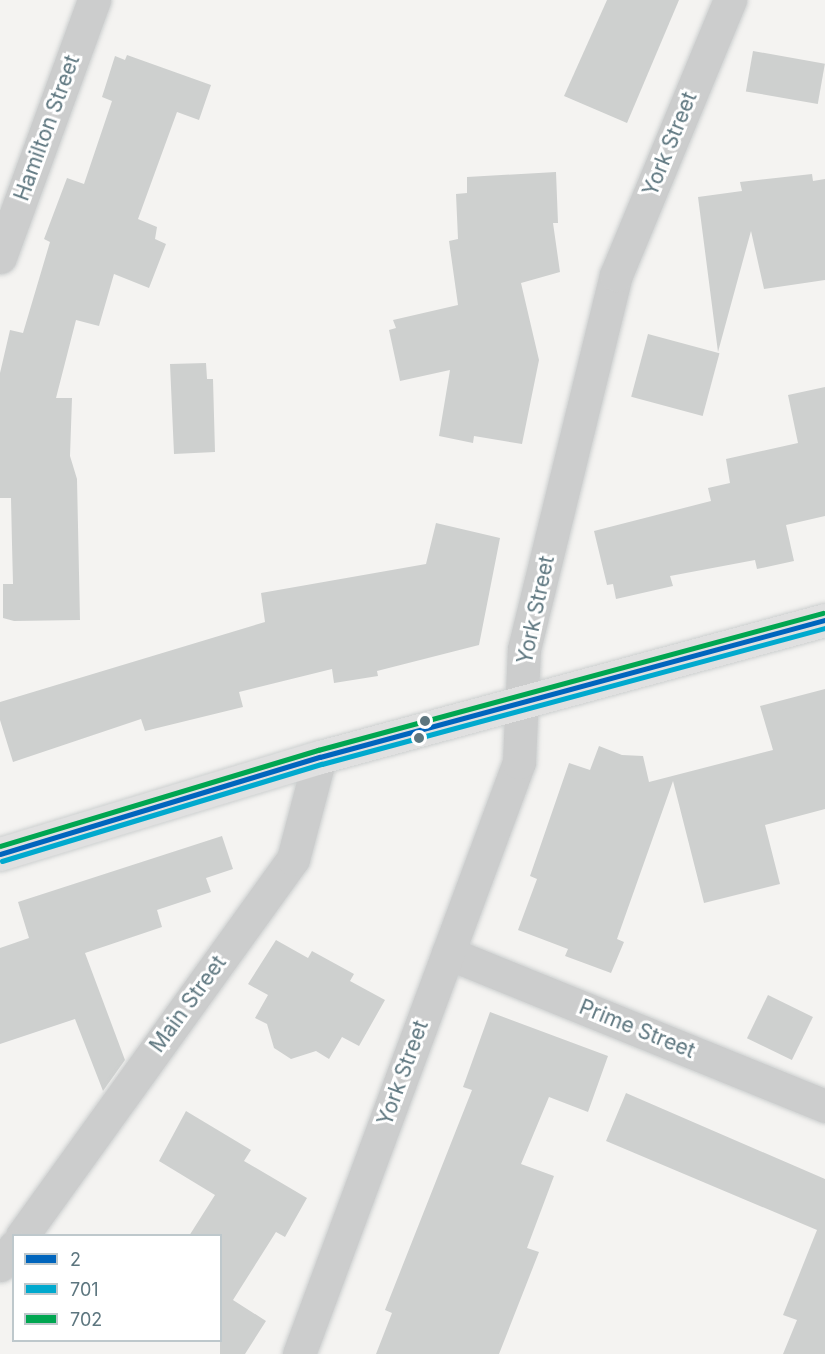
<!DOCTYPE html>
<style>
body{margin:0}
#map{position:relative;width:825px;height:1354px;overflow:hidden;background:#f4f3f1;font-family:Inter,sans-serif}
div>[style]{position:absolute}
.building>*{inset:0;background:#ced0cf;transform-origin:0 0}
.roads{filter:drop-shadow(0 0 2px #cdd0d0) drop-shadow(0 0 2px #cdd0d0)}
.street>*{height:33px;margin:-16.5px;padding:0 16.5px;transform-origin:16.5px;border-radius:16.5px;background:#cccdcd}
.secondary>*{height:33px;margin:-16.5px;padding:0 16.5px;transform-origin:16.5px;border-radius:16.5px;background:#e0e0e0}
.bus-1>*{height:4.5px;margin:-2.25px;padding:0 2.25px;transform-origin:2.25px;border-radius:2.25px;background:#0065bd}
.bus-2>*{height:4.5px;margin:-2.25px;padding:0 2.25px;transform-origin:2.25px;border-radius:2.25px;background:#00a9ce}
.bus-3>*{height:4.5px;margin:-2.25px;padding:0 2.25px;transform-origin:2.25px;border-radius:2.25px;background:#00a651}
.dots>*{width:16px;height:16px;translate:-50% -50%;box-sizing:border-box;border:3px solid #fff;border-radius:50%}
span{translate:-50% -50%;white-space:nowrap;text-align:center;line-height:1.15;-webkit-text-stroke:6px #fff;paint-order:stroke}
.street-label{font-size:21px;color:#5d767f}
.legend{position:absolute;left:12px;top:1234px;width:210px;height:108px;box-sizing:border-box;background:#fff;border:2px solid #bec8cc;margin:0;padding:8px 10px;list-style:none;font-size:18px;color:#5d767f}
.legend li{display:flex;align-items:center;gap:12px;height:30px}
.legend b{width:30px;border:2px solid #bec8cc}
</style>
<div id="map">
<div class="building">
<i style="clip-path:polygon(607px 0,679px 0,627px 123px,564px 96px)"></i>
<i style="left:753px;top:51px;width:73px;height:41px;rotate:10deg"></i>
<i style="clip-path:polygon(127px 55px,211px 85px,199px 120px,177px 112px,138px 219px,157px 227px,155px 239px,166px 244px,149px 288px,114px 274px,99px 326px,76px 320px,56px 398px,72px 398px,70px 456px,77px 479px,80px 620px,14px 621px,3px 618px,3px 584px,13px 584px,12px 544px,11px 498px,0 498px,0 373px,10px 330px,23px 333px,50px 242px,44px 239px,67px 178px,84px 184px,112px 101px,102px 97px,115px 56px,125px 60px)"></i>
<i style="clip-path:polygon(556px 172px,558px 223px,553px 223px,560px 272px,521px 283px,539px 360px,522px 444px,474px 436px,473px 443px,439px 436px,450px 370px,400px 381px,389px 330px,396px 328px,393px 320px,458px 305px,449px 241px,458px 239px,456px 194px,467px 193px,467px 177px)"></i>
<i style="clip-path:polygon(812px 174px,813px 181px,825px 179px,825px 280px,764px 289px,751px 231px,718px 352px,698px 197px,742px 191px,740px 182px)"></i>
<i style="left:648px;top:334px;width:74px;height:65px;rotate:15deg"></i>
<i style="clip-path:polygon(206px 363px,207px 379px,213px 379px,215px 452px,174px 454px,170px 364px)"></i>
<i style="clip-path:polygon(825px 387px,825px 516px,786px 525px,794px 561px,757px 569px,755px 560px,670px 576px,673px 586px,616px 599px,613px 584px,607px 585px,594px 531px,711px 501px,708px 488px,730px 483px,726px 459px,798px 443px,788px 395px)"></i>
<i style="clip-path:polygon(436px 523px,500px 538px,479px 645px,377px 671px,378px 676px,334px 683px,332px 669px,239px 692px,243px 707px,145px 731px,141px 719px,13px 762px,0 720px,0 702px,265px 622px,261px 593px,426px 564px)"></i>
<i style="clip-path:polygon(825px 689px,825px 809px,765px 825px,780px 884px,704px 903px,673px 781px,617px 939px,624px 942px,611px 973px,565px 956px,568px 949px,518px 930px,537px 879px,530px 876px,569px 763px,590px 770px,599px 746px,622px 755px,643px 756px,649px 782px,773px 750px,760px 706px)"></i>
<i style="clip-path:polygon(222px 836px,233px 869px,206px 878px,211px 892px,157px 910px,162px 927px,85px 953px,125px 1060px,103px 1091px,75px 1019px,0 1044px,0 948px,29px 938px,18px 902px)"></i>
<i style="clip-path:polygon(276px 940px,308px 958px,312px 951px,354px 974px,350px 981px,385px 1000px,359px 1046px,342px 1037px,329px 1059px,316px 1051px,291px 1059px,274px 1048px,267px 1024px,255px 1018px,268px 995px,248px 984px)"></i>
<i style="left:768px;top:995px;width:50px;height:48px;rotate:26deg"></i>
<i style="clip-path:polygon(490px 1012px,608px 1056px,588px 1112px,549px 1097px,521px 1164px,554px 1176px,527px 1248px,539px 1252px,499px 1354px,376px 1354px,392px 1313px,385px 1310px,472px 1090px,463px 1087px)"></i>
<i style="clip-path:polygon(626px 1093px,825px 1179px,825px 1354px,783px 1354px,797px 1320px,783px 1315px,817px 1230px,606px 1141px)"></i>
<i style="clip-path:polygon(186px 1111px,251px 1150px,244px 1161px,307px 1198px,285px 1237px,276px 1232px,233px 1300px,266px 1321px,245px 1354px,220px 1354px,220px 1236px,189px 1236px,215px 1195px,159px 1161px)"></i>
</div>
<div class="roads">
<div class="street">
<i style="left:0;top:257px;width:274px;rotate:-69.9deg"></i>
<i style="left:448px;top:953px;width:407px;rotate:22.1deg"></i>
<i style="left:22px;top:1236px;width:464px;rotate:-54.3deg"></i>
<i style="left:293px;top:859px;width:106px;rotate:-75.2deg"></i>
<i style="left:0;top:1265px;width:23px;rotate:-52deg"></i>
<i style="left:299px;top:1354px;width:632px;rotate:-69.61deg"></i>
<i style="left:519px;top:762px;width:113px;rotate:-87.5deg"></i>
<i style="left:524px;top:649px;width:385px;rotate:-76.2deg"></i>
<i style="left:616px;top:275px;width:298px;rotate:-67.5deg"></i>
</div>
<div class="secondary">
<i style="left:0;top:854px;width:334px;rotate:-16.9deg"></i>
<i style="left:320px;top:757px;width:523px;rotate:-15.18deg"></i>
</div>
</div>
<div class="bus-1">
<i style="left:0;top:854px;width:334px;rotate:-16.9deg"></i>
<i style="left:320px;top:757px;width:523px;rotate:-15.18deg"></i>
</div>
<div class="bus-2">
<i style="left:2px;top:861px;width:334px;rotate:-16.9deg"></i>
<i style="left:322px;top:764px;width:521px;rotate:-15.13deg"></i>
</div>
<div class="bus-3">
<i style="left:0;top:846px;width:332px;rotate:-16.8deg"></i>
<i style="left:318px;top:750px;width:523px;rotate:-15.18deg"></i>
</div>
<div class="dots">
<i style="left:425px;top:721px;background:#5d767f"></i>
<i style="left:419px;top:738px;background:#5d767f"></i>
</div>
<div class="street-label">
<span style="left:47px;top:128px;rotate:-70deg">Hamilton Street</span>
<span style="left:670px;top:144px;rotate:-68deg">York Street</span>
<span style="left:536px;top:610px;rotate:-78deg">York Street</span>
<span style="left:188px;top:1004px;rotate:-54deg">Main Street</span>
<span style="left:637px;top:1029px;rotate:22deg">Prime Street</span>
<span style="left:403px;top:1073px;rotate:-70deg">York Street</span>
</div>
<ul class="legend">
<li><b style="height:8px;background:#0065bd"></b>2</li>
<li><b style="height:8px;background:#00a9ce"></b>701</li>
<li><b style="height:8px;background:#00a651"></b>702</li>
</ul>
</div>
